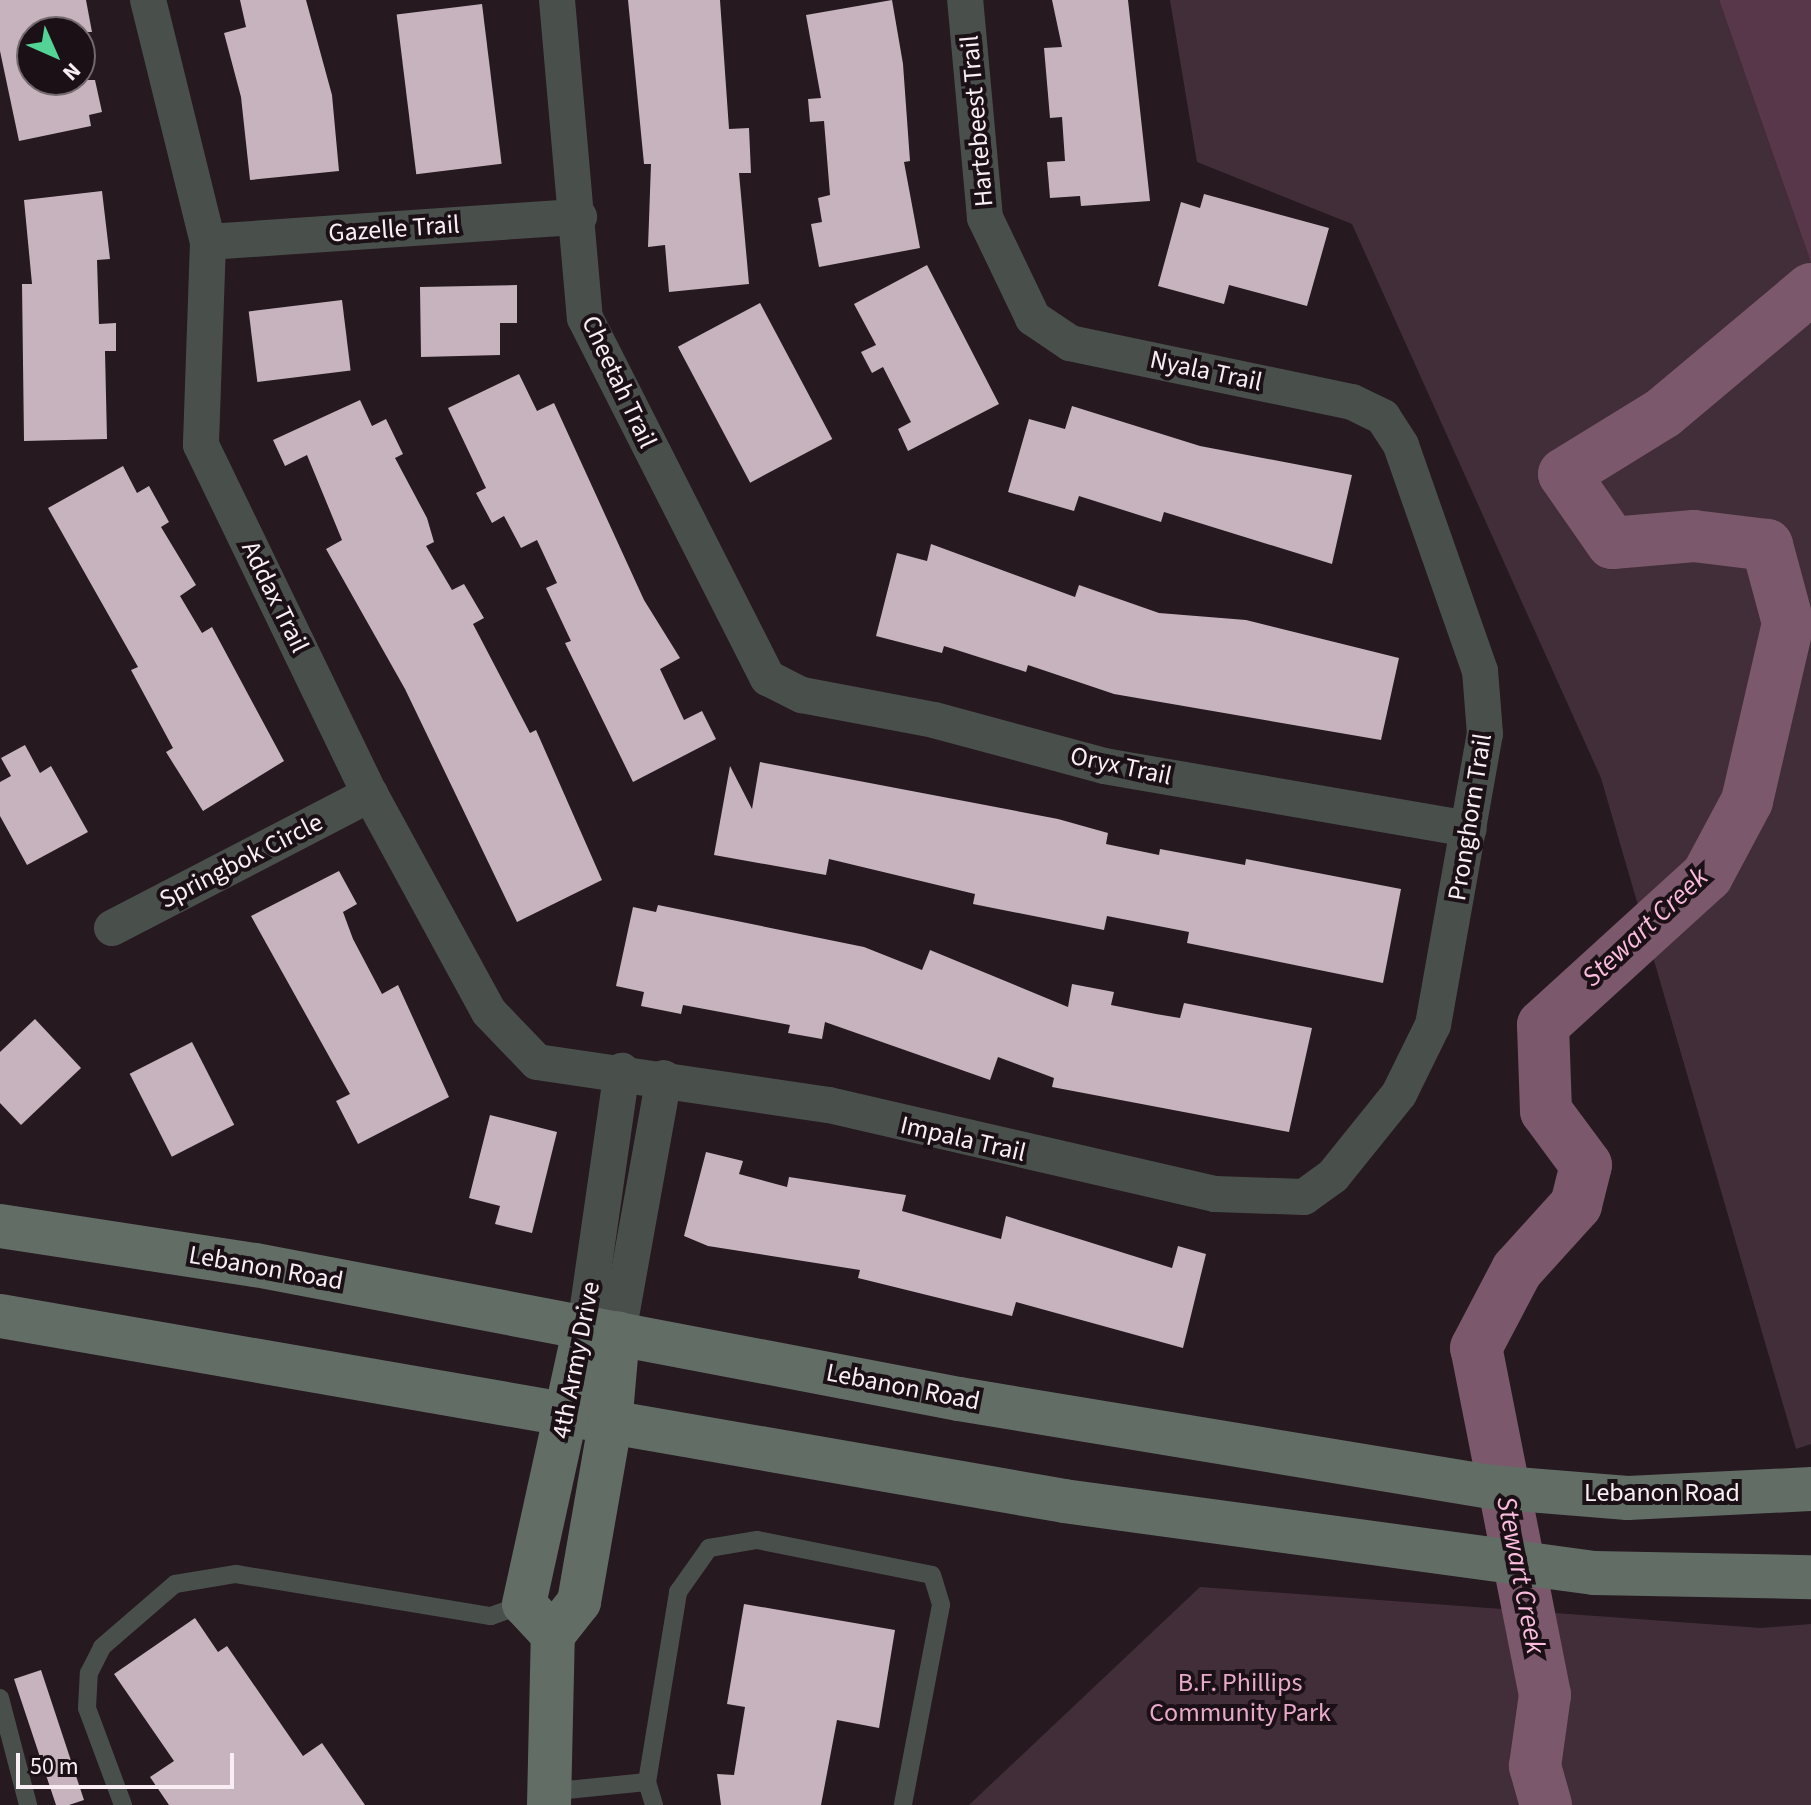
<!DOCTYPE html>
<style>
body{margin:0}
#map{position:relative;width:1811px;height:1805px;overflow:hidden;background:#261920;font-family:"Source Sans 3",sans-serif}
div>[style]{position:absolute}
.green>*{inset:0;background:#422e39}
.forest>*{inset:0;background:#573749}
.river>*{height:52px;margin:-26px;padding:0 26px;transform-origin:26px;border-radius:26px;background:#7b586b}
.building>*{inset:0;background:#c6b3bd;transform-origin:0 0}
.lane>*{height:18px;margin:-9px;padding:0 9px;transform-origin:9px;border-radius:9px;background:#49504c}
.street>*{height:36px;margin:-18px;padding:0 18px;transform-origin:18px;border-radius:18px;background:#49504c}
.secondary>*{height:44px;margin:-22px;padding:0 22px;transform-origin:22px;border-radius:22px;background:#626d66}
span{translate:-50% -50%;white-space:nowrap;text-align:center;line-height:1.15;-webkit-text-stroke:8px #1c1017;paint-order:stroke}
.street-label{font-size:26px;color:#f8eef3}
.park-label{font-size:26px;color:#e8aacb}
.water-label{font-size:28px;color:#fbbcde;font-style:italic}
.north{position:absolute;left:16px;top:16px;width:80px;height:80px;box-sizing:border-box;background:#1c1017;border:2px solid #74696f;border-radius:50%;rotate:135deg;font-size:22px;font-weight:700;line-height:32px;text-align:center;color:#f8eef3}
.north::after{content:'';display:block;margin:auto;width:28px;height:36px;background:#53d396;clip-path:polygon(50% 0,100% 100%,50% 72%,0 100%)}
.scale{position:absolute;left:16px;top:1753px;width:218px;height:36px;box-sizing:border-box;border:4px solid #f8eef3;border-top:0;padding-left:10px;font-size:24px;line-height:28px;white-space:nowrap;color:#f8eef3;-webkit-text-stroke:6px #1c1017;paint-order:stroke}
</style>
<div id="map">
<div class="green">
<i style="clip-path:polygon(1170px 0,1719px 0,1811px 263px,1811px 1444px,1796px 1449px,1601px 778px,1352px 224px,1197px 162px)"></i>
<i style="clip-path:polygon(1200px 1587px,1761px 1628px,1811px 1624px,1811px 1805px,969px 1805px)"></i>
</div>
<div class="forest">
<i style="clip-path:polygon(1719px 0,1811px 0,1811px 263px)"></i>
</div>
<div class="river">
<i style="left:1546px;top:1805px;width:41px;rotate:-105.8deg"></i>
<i style="left:1535px;top:1766px;width:72px;rotate:-82deg"></i>
<i style="left:1545px;top:1695px;width:354px;rotate:-101.2deg"></i>
<i style="left:1476px;top:1348px;width:88px;rotate:-62.3deg"></i>
<i style="left:1517px;top:1270px;width:88px;rotate:-47.8deg"></i>
<i style="left:1576px;top:1205px;width:41px;rotate:-76deg"></i>
<i style="left:1586px;top:1165px;width:67px;rotate:-126.5deg"></i>
<i style="left:1546px;top:1111px;width:86px;rotate:-92deg"></i>
<i style="left:1543px;top:1025px;width:222px;rotate:-42.3deg"></i>
<i style="left:1707px;top:876px;width:85px;rotate:-61.9deg"></i>
<i style="left:1747px;top:801px;width:183px;rotate:-77deg"></i>
<i style="left:1788px;top:623px;width:81px;rotate:-105.1deg"></i>
<i style="left:1767px;top:545px;width:74px;rotate:-173deg"></i>
<i style="left:1694px;top:536px;width:82px;rotate:175.1deg"></i>
<i style="left:1612px;top:543px;width:84px;rotate:-124.8deg"></i>
<i style="left:1564px;top:474px;width:116px;rotate:-31.6deg"></i>
<i style="left:1663px;top:413px;width:193px;rotate:-40deg"></i>
</div>
<div class="building">
<i style="clip-path:polygon(0 0,86px 0,92px 32px,32px 32px,32px 80px,95px 80px,102px 112px,89px 115px,91px 126px,19px 141px,0 51px)"></i>
<i style="clip-path:polygon(240px 0,306px 0,332px 95px,339px 171px,250px 180px,241px 97px,224px 33px,246px 27px)"></i>
<i style="clip-path:polygon(628px 0,720px 0,729px 129px,749px 128px,751px 173px,739px 173px,749px 284px,669px 292px,665px 245px,648px 247px,651px 164px,644px 164px)"></i>
<i style="clip-path:polygon(892px 0,903px 64px,910px 161px,904px 162px,920px 248px,819px 267px,811px 224px,822px 222px,818px 198px,830px 195px,824px 121px,810px 122px,808px 99px,821px 98px,806px 15px)"></i>
<i style="clip-path:polygon(1052px 0,1128px 0,1150px 201px,1081px 206px,1080px 196px,1050px 198px,1047px 162px,1065px 161px,1062px 117px,1050px 118px,1044px 48px,1062px 47px)"></i>
<i style="left:482px;top:4px;width:161px;height:86px;rotate:83deg"></i>
<i style="clip-path:polygon(102px 191px,110px 259px,97px 260px,99px 324px,116px 323px,116px 351px,105px 351px,107px 439px,24px 441px,22px 284px,32px 284px,24px 200px)"></i>
<i style="clip-path:polygon(1204px 194px,1329px 228px,1307px 306px,1229px 285px,1224px 304px,1158px 286px,1181px 202px,1200px 208px)"></i>
<i style="clip-path:polygon(927px 265px,999px 404px,908px 451px,898px 429px,911px 422px,883px 367px,872px 373px,861px 352px,876px 345px,854px 304px)"></i>
<i style="clip-path:polygon(517px 285px,517px 323px,500px 323px,500px 355px,421px 357px,420px 287px)"></i>
<i style="left:342px;top:300px;width:71px;height:94px;rotate:83deg"></i>
<i style="left:760px;top:303px;width:154px;height:93px;rotate:62deg"></i>
<i style="clip-path:polygon(519px 374px,537px 411px,554px 403px,644px 600px,680px 658px,660px 669px,684px 720px,702px 711px,716px 739px,633px 782px,565px 643px,571px 641px,546px 588px,557px 583px,537px 540px,521px 548px,504px 516px,492px 523px,476px 493px,486px 488px,448px 408px)"></i>
<i style="clip-path:polygon(360px 400px,372px 426px,386px 419px,403px 454px,395px 458px,427px 518px,434px 542px,426px 546px,452px 590px,464px 584px,484px 618px,473px 624px,530px 733px,536px 730px,602px 880px,517px 922px,405px 689px,326px 549px,342px 540px,307px 455px,285px 466px,273px 440px)"></i>
<i style="clip-path:polygon(1072px 406px,1200px 446px,1352px 475px,1332px 564px,1164px 512px,1161px 522px,1079px 496px,1074px 511px,1008px 492px,1029px 419px,1065px 429px)"></i>
<i style="clip-path:polygon(123px 466px,137px 493px,149px 486px,169px 522px,161px 527px,196px 585px,180px 596px,202px 633px,212px 627px,284px 761px,203px 811px,166px 752px,173px 748px,131px 670px,138px 667px,48px 508px)"></i>
<i style="clip-path:polygon(931px 544px,1075px 597px,1079px 585px,1159px 613px,1246px 620px,1399px 658px,1381px 740px,1114px 694px,1028px 665px,1026px 672px,944px 646px,942px 653px,876px 636px,897px 553px,927px 561px)"></i>
<i style="clip-path:polygon(25px 745px,40px 773px,51px 766px,88px 832px,27px 865px,0 816px,0 782px,11px 776px,1px 758px)"></i>
<i style="clip-path:polygon(760px 762px,1058px 819px,1108px 833px,1106px 844px,1159px 855px,1160px 849px,1245px 865px,1246px 859px,1401px 889px,1383px 983px,1187px 943px,1189px 932px,1107px 916px,1104px 930px,973px 904px,975px 894px,829px 859px,826px 875px,714px 855px,730px 766px,752px 809px)"></i>
<i style="clip-path:polygon(339px 871px,357px 904px,343px 912px,353px 939px,382px 994px,398px 985px,449px 1097px,358px 1144px,336px 1101px,350px 1094px,251px 916px)"></i>
<i style="clip-path:polygon(658px 905px,864px 947px,922px 970px,930px 950px,1068px 1007px,1072px 984px,1114px 992px,1111px 1005px,1156px 1014px,1180px 1018px,1184px 1003px,1312px 1028px,1289px 1132px,1052px 1087px,1054px 1078px,998px 1057px,990px 1080px,825px 1022px,822px 1039px,788px 1033px,790px 1025px,683px 1005px,681px 1014px,641px 1006px,644px 992px,616px 986px,633px 907px,656px 912px)"></i>
<i style="clip-path:polygon(35px 1019px,81px 1068px,21px 1125px,0 1103px,0 1052px)"></i>
<i style="left:192px;top:1042px;width:93px;height:70px;rotate:63deg"></i>
<i style="clip-path:polygon(490px 1115px,557px 1132px,532px 1233px,495px 1224px,500px 1206px,469px 1198px)"></i>
<i style="clip-path:polygon(706px 1152px,743px 1161px,739px 1174px,787px 1187px,789px 1177px,906px 1195px,902px 1211px,1001px 1239px,1006px 1216px,1172px 1268px,1178px 1246px,1206px 1254px,1183px 1348px,1016px 1302px,1012px 1316px,858px 1278px,860px 1270px,708px 1246px,684px 1236px)"></i>
<i style="clip-path:polygon(744px 1604px,895px 1630px,879px 1728px,837px 1720px,821px 1805px,721px 1805px,717px 1774px,734px 1775px,745px 1707px,727px 1704px)"></i>
<i style="clip-path:polygon(195px 1618px,218px 1652px,227px 1646px,303px 1756px,322px 1743px,365px 1805px,169px 1805px,150px 1777px,174px 1761px,114px 1674px)"></i>
<i style="clip-path:polygon(41px 1670px,84px 1800px,69px 1805px,56px 1805px,14px 1679px)"></i>
</div>
<div class="lane">
<i style="left:0;top:1698px;width:111px;rotate:75.3deg"></i>
<i style="left:647px;top:1782px;width:24px;rotate:73deg"></i>
<i style="left:547px;top:1792px;width:100px;rotate:-5.7deg"></i>
<i style="left:647px;top:1782px;width:193px;rotate:-80.7deg"></i>
<i style="left:678px;top:1592px;width:54px;rotate:-54.8deg"></i>
<i style="left:709px;top:1548px;width:49px;rotate:-9.5deg"></i>
<i style="left:757px;top:1540px;width:178px;rotate:11.3deg"></i>
<i style="left:932px;top:1575px;width:31px;rotate:73deg"></i>
<i style="left:941px;top:1605px;width:204px;rotate:100.8deg"></i>
<i style="left:123px;top:1805px;width:103px;rotate:-110.4deg"></i>
<i style="left:87px;top:1708px;width:35px;rotate:-87deg"></i>
<i style="left:89px;top:1673px;width:29px;rotate:-63deg"></i>
<i style="left:102px;top:1647px;width:96px;rotate:-40.8deg"></i>
<i style="left:175px;top:1584px;width:62px;rotate:-9.3deg"></i>
<i style="left:236px;top:1574px;width:258px;rotate:9.4deg"></i>
<i style="left:491px;top:1616px;width:35px;rotate:-20deg"></i>
</div>
<div class="street">
<i style="left:148px;top:0;width:249px;rotate:76.1deg"></i>
<i style="left:208px;top:242px;width:203px;rotate:92deg"></i>
<i style="left:201px;top:445px;width:388px;rotate:64.2deg"></i>
<i style="left:370px;top:794px;width:248px;rotate:61.4deg"></i>
<i style="left:489px;top:1012px;width:69px;rotate:46.2deg"></i>
<i style="left:537px;top:1062px;width:295px;rotate:8.4deg"></i>
<i style="left:829px;top:1105px;width:396px;rotate:13deg"></i>
<i style="left:1215px;top:1194px;width:89px;rotate:1.9deg"></i>
<i style="left:1304px;top:1197px;width:36px;rotate:-36deg"></i>
<i style="left:1333px;top:1176px;width:105px;rotate:-51.2deg"></i>
<i style="left:1399px;top:1094px;width:77px;rotate:-63.8deg"></i>
<i style="left:1433px;top:1025px;width:296px;rotate:-79.9deg"></i>
<i style="left:1485px;top:734px;width:63px;rotate:-94.5deg"></i>
<i style="left:1480px;top:671px;width:239px;rotate:-109.3deg"></i>
<i style="left:1401px;top:445px;width:33px;rotate:-123deg"></i>
<i style="left:1383px;top:417px;width:34px;rotate:-154deg"></i>
<i style="left:1352px;top:402px;width:288px;rotate:-168.2deg"></i>
<i style="left:1070px;top:343px;width:45px;rotate:-146deg"></i>
<i style="left:1033px;top:318px;width:111px;rotate:-115.6deg"></i>
<i style="left:985px;top:218px;width:219px;rotate:-95.2deg"></i>
<i style="left:557px;top:0;width:319px;rotate:85deg"></i>
<i style="left:585px;top:318px;width:404px;rotate:63.1deg"></i>
<i style="left:768px;top:678px;width:38px;rotate:27deg"></i>
<i style="left:802px;top:695px;width:134px;rotate:10.7deg"></i>
<i style="left:934px;top:720px;width:176px;rotate:15.1deg"></i>
<i style="left:1104px;top:766px;width:370px;rotate:9.8deg"></i>
<i style="left:208px;top:242px;width:372px;rotate:-3.9deg"></i>
<i style="left:112px;top:928px;width:291px;rotate:-27.4deg"></i>
<i style="left:585px;top:1327px;width:259px;rotate:-81.8deg"></i>
<i style="left:618px;top:1333px;width:259px;rotate:-79.8deg"></i>
</div>
<div class="secondary">
<i style="left:0;top:1226px;width:259px;rotate:8.7deg"></i>
<i style="left:256px;top:1265px;width:716px;rotate:10.79deg"></i>
<i style="left:959px;top:1399px;width:539px;rotate:9.39deg"></i>
<i style="left:1491px;top:1487px;width:137px;rotate:4.6deg"></i>
<i style="left:1628px;top:1498px;width:183px;rotate:-2.8deg"></i>
<i style="left:0;top:1316px;width:1080px;rotate:9.86deg"></i>
<i style="left:1064px;top:1501px;width:535px;rotate:7.74deg"></i>
<i style="left:1594px;top:1573px;width:217px;rotate:1.1deg"></i>
<i style="left:553px;top:1635px;width:42px;rotate:-133.1deg"></i>
<i style="left:524px;top:1604px;width:284px;rotate:-77.6deg"></i>
<i style="left:549px;top:1805px;width:170px;rotate:-88.7deg"></i>
<i style="left:553px;top:1635px;width:42px;rotate:-51.8deg"></i>
<i style="left:579px;top:1602px;width:180px;rotate:-80.1deg"></i>
<i style="left:610px;top:1425px;width:92px;rotate:-85deg"></i>
</div>
<div class="street-label">
<span style="left:977px;top:121px;rotate:-95deg">Hartebeest Trail</span>
<span style="left:394px;top:229px;rotate:-4deg">Gazelle Trail</span>
<span style="left:1206px;top:371px;rotate:12deg">Nyala Trail</span>
<span style="left:619px;top:382px;rotate:65deg">Cheetah Trail</span>
<span style="left:275px;top:597px;rotate:64deg">Addax Trail</span>
<span style="left:1121px;top:766px;rotate:12deg">Oryx Trail</span>
<span style="left:1470px;top:817px;rotate:-81deg">Pronghorn Trail</span>
<span style="left:241px;top:861px;rotate:-27deg">Springbok Circle</span>
<span style="left:963px;top:1139px;rotate:13deg">Impala Trail</span>
<span style="left:266px;top:1268px;rotate:10deg">Lebanon Road</span>
<span style="left:576px;top:1360px;rotate:-79deg">4th Army Drive</span>
<span style="left:903px;top:1387px;rotate:11deg">Lebanon Road</span>
<span style="left:1662px;top:1493px">Lebanon Road</span>
</div>
<div class="park-label">
<span style="left:1240px;top:1698px">B.F. Phillips<br>Community Park</span>
</div>
<div class="water-label">
<span style="left:1645px;top:927px;rotate:-43deg">Stewart Creek</span>
<span style="left:1521px;top:1575px;rotate:79deg">Stewart Creek</span>
</div>
<div class="north">N</div>
<div class="scale">50 m</div>
</div>
